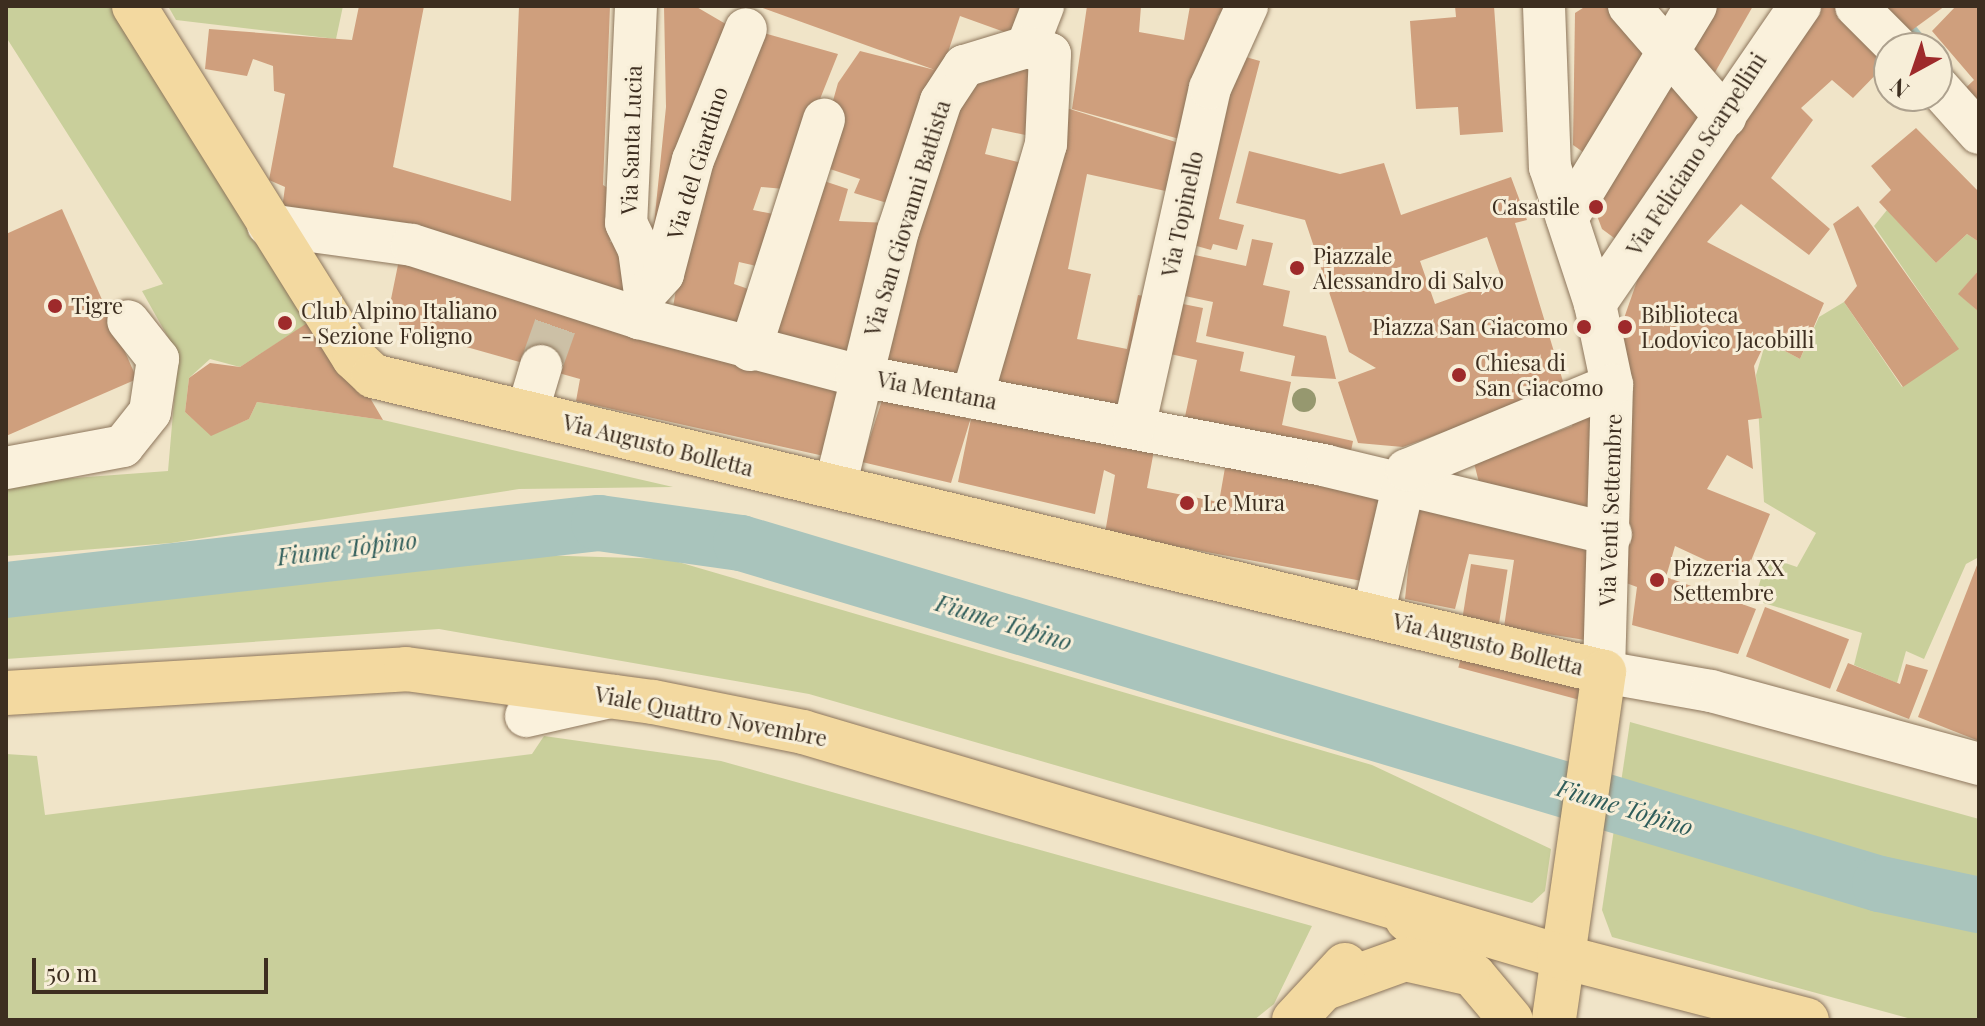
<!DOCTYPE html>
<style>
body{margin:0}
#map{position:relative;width:1985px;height:1026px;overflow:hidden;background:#f0e4c8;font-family:"Playfair Display",serif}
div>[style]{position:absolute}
.green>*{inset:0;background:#c9cf9b}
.stream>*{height:9px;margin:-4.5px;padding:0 4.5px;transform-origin:4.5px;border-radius:4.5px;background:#a9c4bc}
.river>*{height:56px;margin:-28px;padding:0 28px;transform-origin:28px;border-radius:28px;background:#a9c4bc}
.building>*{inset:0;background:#cf9f7d;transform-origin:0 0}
.minor-tunnel>*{height:42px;margin-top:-21px;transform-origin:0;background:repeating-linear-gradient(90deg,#ccc0a6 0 42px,transparent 0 63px)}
.roads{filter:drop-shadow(0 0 2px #8d765c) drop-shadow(0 0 2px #8d765c)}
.minor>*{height:42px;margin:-21px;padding:0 21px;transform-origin:21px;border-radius:21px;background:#faf1dc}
.major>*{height:44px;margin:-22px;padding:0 22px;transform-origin:22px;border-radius:22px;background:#f3d9a0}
.trees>*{width:24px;height:24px;margin:-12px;border-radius:50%;background:#96986f}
.dots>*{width:22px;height:22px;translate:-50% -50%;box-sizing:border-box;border:4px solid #f7eed8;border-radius:50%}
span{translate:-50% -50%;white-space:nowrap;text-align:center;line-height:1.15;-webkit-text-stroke:6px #f7eed8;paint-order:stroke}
.street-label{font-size:22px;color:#3d2e20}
.poi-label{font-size:22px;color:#3d2e20}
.right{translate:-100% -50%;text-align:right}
.left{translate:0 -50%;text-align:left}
.water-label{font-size:24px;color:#2f5d5a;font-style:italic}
.frame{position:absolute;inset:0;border:8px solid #3d2e20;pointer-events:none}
.north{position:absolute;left:1873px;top:32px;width:80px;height:80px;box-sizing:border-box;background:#f7eed8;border:2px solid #ada18e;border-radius:50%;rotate:220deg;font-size:22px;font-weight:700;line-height:32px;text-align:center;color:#3d2e20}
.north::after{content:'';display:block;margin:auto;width:28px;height:36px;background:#9e2a2b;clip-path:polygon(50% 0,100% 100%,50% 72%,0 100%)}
.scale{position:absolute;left:32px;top:958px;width:236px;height:36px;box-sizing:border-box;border:4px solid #3d2e20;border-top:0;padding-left:10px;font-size:24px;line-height:28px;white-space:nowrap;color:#3d2e20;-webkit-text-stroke:6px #f7eed8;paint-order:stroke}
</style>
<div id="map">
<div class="green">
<i style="clip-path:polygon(6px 6px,128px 6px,319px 316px,240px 367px,210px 359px,189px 378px,185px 412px,211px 435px,249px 419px,257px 402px,383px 420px,673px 487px,519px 489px,171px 543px,6px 556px,6px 483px,168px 471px,178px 355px,142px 291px,163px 284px,6px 37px)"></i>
<i style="clip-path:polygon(168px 6px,343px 6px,336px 39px,176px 20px)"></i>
<i style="clip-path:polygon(1887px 210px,1936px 263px,1967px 234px,1979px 242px,1979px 270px,1959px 294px,1979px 312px,1979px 557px,1966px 564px,1924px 659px,1906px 651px,1897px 683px,1854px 665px,1862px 633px,1754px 600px,1768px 557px,1797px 567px,1816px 533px,1764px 502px,1756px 375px,1766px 341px,1800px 359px,1819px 317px,1844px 302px,1902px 387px,1958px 348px,1874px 226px)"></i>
<i style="clip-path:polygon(497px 554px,668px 559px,1372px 765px,1551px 849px,1545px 891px,1532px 903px,809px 694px,439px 629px,6px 659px,6px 615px)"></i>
<i style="clip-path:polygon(1630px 722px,1979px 819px,1979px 1020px,1915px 1020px,1612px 937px,1602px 910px)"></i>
<i style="clip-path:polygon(544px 736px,721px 761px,1312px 926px,1274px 1004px,1254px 1020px,6px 1020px,6px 754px,37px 756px,45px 815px,532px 754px)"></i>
</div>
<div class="stream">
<i style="left:1913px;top:30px;width:23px;rotate:50deg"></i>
<i style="left:1937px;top:59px;width:21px;rotate:51deg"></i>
</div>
<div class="river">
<i style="left:6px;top:590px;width:597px;rotate:-6.45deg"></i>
<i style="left:599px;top:523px;width:143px;rotate:8deg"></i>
<i style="left:741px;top:543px;width:1189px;rotate:16.67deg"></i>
<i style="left:1880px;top:884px;width:101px;rotate:12deg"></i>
</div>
<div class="building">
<i style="clip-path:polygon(359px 6px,424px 6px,393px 167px,511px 201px,519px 6px,610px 6px,603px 185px,617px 194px,610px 242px,634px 246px,629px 304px,282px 209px,285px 187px,269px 180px,285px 94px,274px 91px,273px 66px,253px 59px,247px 76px,205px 69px,209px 29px,352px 40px)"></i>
<i style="clip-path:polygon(664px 6px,695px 6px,736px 30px,651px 254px,666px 107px)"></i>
<i style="clip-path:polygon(757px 6px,1020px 6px,1010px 34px,960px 16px,897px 206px,854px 193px,860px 179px,815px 164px,838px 83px,860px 51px,935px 70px)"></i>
<i style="clip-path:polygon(1087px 6px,1141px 6px,1139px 32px,1184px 40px,1190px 6px,1227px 6px,1218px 16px,1183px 140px,1072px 109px)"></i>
<i style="clip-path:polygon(1455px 6px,1494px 6px,1503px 132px,1460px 135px,1458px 107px,1416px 109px,1410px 21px,1456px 17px)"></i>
<i style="clip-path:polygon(1586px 6px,1623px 6px,1659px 51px,1593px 159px,1573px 145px,1575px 13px)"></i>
<i style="clip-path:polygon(1709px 6px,1753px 6px,1710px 81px,1685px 50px)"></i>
<i style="clip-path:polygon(1813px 6px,1845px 6px,1889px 61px,1853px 98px,1832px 80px,1801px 108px,1813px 120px,1771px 178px,1830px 229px,1809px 255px,1741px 204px,1707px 242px,1824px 303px,1800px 359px,1766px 341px,1754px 366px,1762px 418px,1748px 420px,1753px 469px,1727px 455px,1707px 489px,1770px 514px,1744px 578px,1675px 546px,1666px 577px,1756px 609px,1738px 654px,1632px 625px,1637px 587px,1618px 580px,1615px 344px,1644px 261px)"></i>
<i style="clip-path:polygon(1879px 6px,1945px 6px,1897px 41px)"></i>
<i style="clip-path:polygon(1956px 6px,1979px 6px,1979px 124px,1955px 98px,1974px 80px,1932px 31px)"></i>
<i style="clip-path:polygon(757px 31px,838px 54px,784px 189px,761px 187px,753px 210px,778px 215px,765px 268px,739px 262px,734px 284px,754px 291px,748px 334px,672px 313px,687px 225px)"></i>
<i style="clip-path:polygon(1235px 54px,1260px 61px,1219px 219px,1244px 225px,1237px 250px,1213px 244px,1211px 250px,1186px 243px)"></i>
<i style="clip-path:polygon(999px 58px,1047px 68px,1035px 137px,992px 128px,985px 154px,1030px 165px,968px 388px,868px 374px,940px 118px)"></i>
<i style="clip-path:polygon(1665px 77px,1715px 116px,1625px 246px,1602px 229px,1590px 197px)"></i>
<i style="clip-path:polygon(1060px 106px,1179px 143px,1170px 192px,1087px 174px,1068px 269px,1091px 274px,1077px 339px,1127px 349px,1138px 295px,1203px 308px,1196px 342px,1244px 352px,1240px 371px,1291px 382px,1282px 425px,1353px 441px,1349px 461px,1183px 426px,1197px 360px,1139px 347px,1125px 414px,995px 391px)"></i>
<i style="clip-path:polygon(1916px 128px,1979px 192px,1979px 242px,1967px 234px,1936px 263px,1879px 202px,1891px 190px,1871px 166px)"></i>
<i style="clip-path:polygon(evenodd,1249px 151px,1340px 174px,1384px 163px,1401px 215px,1511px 177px,1527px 220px,1515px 223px,1565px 388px,1403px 447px,1358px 443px,1338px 382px,1376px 368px,1349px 352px,1305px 220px,1236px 203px,1249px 151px,1487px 237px,1502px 280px,1435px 304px,1420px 261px,1487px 237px)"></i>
<i style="clip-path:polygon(806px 175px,848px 189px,839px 221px,891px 223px,855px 367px,758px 345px)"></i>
<i style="clip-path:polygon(1858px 206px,1959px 349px,1903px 387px,1844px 302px,1857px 286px,1833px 224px)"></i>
<i style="clip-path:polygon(62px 209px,137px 379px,6px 436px,6px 234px)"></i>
<i style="clip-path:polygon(1252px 239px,1273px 243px,1263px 285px,1290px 291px,1283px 326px,1326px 336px,1336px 379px,1291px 376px,1295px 356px,1206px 336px,1213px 302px,1180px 295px,1190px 254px,1246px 266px)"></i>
<i style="clip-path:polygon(401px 250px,848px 380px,833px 458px,576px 401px,580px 379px,399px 328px,399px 309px,390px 304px)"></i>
<i style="clip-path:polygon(1979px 270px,1979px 312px,1958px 294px)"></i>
<i style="clip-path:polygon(321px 314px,383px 420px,257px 402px,249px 419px,211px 436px,185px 412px,189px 378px,210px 363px,240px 367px)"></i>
<i style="clip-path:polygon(884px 394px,1155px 445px,1147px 488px,1219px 502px,1226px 462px,1383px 494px,1362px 581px,1105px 533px,1115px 475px,1104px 470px,1095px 514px,958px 482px,972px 414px,951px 483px,862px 462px)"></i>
<i style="clip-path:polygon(1575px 409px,1608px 414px,1603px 522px,1483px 498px,1474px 463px,1572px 426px)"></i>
<i style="clip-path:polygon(1415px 503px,1600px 540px,1585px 640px,1504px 627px,1514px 560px,1469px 554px,1455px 609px,1405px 599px)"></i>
<i style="clip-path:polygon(1979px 560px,1979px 741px,1918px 717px)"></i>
<i style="left:1471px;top:564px;width:37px;height:60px;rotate:9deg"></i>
<i style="left:1765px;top:607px;width:90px;height:53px;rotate:21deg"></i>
<i style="left:1463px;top:650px;width:123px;height:18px;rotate:15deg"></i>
<i style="clip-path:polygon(1848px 663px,1900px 684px,1906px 664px,1928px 670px,1909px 719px,1836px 691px)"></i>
</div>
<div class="minor-tunnel">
<i style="left:541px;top:366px;width:66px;rotate:-70.5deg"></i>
</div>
<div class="roads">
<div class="minor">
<i style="left:636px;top:6px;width:217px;rotate:92.6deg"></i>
<i style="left:626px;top:223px;width:30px;rotate:64deg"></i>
<i style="left:639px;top:250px;width:44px;rotate:82.2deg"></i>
<i style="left:645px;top:294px;width:25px;rotate:104deg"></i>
<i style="left:1544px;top:6px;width:161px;rotate:87.9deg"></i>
<i style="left:1550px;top:167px;width:144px;rotate:71.8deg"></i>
<i style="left:1595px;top:304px;width:83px;rotate:78.1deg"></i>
<i style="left:1612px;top:385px;width:287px;rotate:91.6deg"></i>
<i style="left:1604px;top:672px;width:109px;rotate:10.1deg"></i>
<i style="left:1711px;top:691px;width:278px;rotate:15.2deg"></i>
<i style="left:1629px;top:6px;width:147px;rotate:49.1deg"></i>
<i style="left:1856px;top:6px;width:59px;rotate:45deg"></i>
<i style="left:1027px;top:47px;width:44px;rotate:-68.7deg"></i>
<i style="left:1937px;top:86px;width:63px;rotate:48.2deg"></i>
<i style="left:1567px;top:218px;width:248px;rotate:-58.7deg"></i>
<i style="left:268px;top:225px;width:145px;rotate:7.9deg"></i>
<i style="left:412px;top:245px;width:238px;rotate:17.8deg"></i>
<i style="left:639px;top:318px;width:224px;rotate:14.7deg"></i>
<i style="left:856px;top:375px;width:480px;rotate:10.9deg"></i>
<i style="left:1327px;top:466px;width:292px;rotate:13.5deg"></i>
<i style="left:645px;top:294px;width:27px;rotate:-48deg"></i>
<i style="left:663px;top:274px;width:118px;rotate:-75.3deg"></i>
<i style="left:693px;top:160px;width:141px;rotate:-68deg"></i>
<i style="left:1595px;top:304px;width:362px;rotate:-55.5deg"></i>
<i style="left:750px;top:350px;width:242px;rotate:-72.2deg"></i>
<i style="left:527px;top:413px;width:49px;rotate:-73.4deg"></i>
<i style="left:1134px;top:428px;width:348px;rotate:-77.4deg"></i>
<i style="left:1210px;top:88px;width:90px;rotate:-65.7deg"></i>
<i style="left:6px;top:468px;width:119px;rotate:-10.6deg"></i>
<i style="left:123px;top:446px;width:43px;rotate:-51.5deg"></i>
<i style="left:150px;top:412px;width:54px;rotate:-81.4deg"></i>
<i style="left:158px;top:359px;width:48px;rotate:-128.3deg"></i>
<i style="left:835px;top:487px;width:264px;rotate:-76.2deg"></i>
<i style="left:898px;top:231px;width:137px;rotate:-71.7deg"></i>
<i style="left:941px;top:101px;width:42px;rotate:-56.7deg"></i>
<i style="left:964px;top:66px;width:66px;rotate:-16.8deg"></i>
<i style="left:1027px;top:47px;width:24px;rotate:17deg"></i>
<i style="left:1050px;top:54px;width:90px;rotate:92.5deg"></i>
<i style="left:1046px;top:144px;width:264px;rotate:106.3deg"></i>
<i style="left:1373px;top:616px;width:150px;rotate:-76.9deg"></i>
<i style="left:1407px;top:470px;width:222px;rotate:-22.5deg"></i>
<i style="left:526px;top:716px;width:90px;rotate:-12.8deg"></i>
</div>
<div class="major">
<i style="left:134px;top:6px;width:415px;rotate:58deg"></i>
<i style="left:354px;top:358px;width:26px;rotate:43deg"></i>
<i style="left:373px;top:376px;width:1266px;rotate:13.52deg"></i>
<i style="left:1604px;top:672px;width:352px;rotate:98.2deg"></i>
<i style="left:6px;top:693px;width:401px;rotate:-3.4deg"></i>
<i style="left:406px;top:669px;width:249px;rotate:7.6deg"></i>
<i style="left:653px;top:702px;width:153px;rotate:11.3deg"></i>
<i style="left:803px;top:732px;width:788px;rotate:16.5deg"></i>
<i style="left:1559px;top:956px;width:256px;rotate:14.5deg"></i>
<i style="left:1407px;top:919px;width:88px;rotate:40.4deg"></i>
<i style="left:1474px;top:976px;width:57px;rotate:49.9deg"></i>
<i style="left:1325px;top:988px;width:85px;rotate:-19.9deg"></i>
<i style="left:1405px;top:959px;width:64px;rotate:12.7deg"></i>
<i style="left:1294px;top:1020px;width:75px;rotate:-47.2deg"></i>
</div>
</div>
<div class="trees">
<i style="left:1304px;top:400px"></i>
</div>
<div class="dots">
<i style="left:1596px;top:207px;background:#9e2a2b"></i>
<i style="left:1297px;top:268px;background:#9e2a2b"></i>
<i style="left:55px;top:306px;background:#9e2a2b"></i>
<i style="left:285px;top:323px;background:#9e2a2b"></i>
<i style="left:1584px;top:327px;background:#9e2a2b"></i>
<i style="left:1625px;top:327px;background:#9e2a2b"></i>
<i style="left:1459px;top:375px;background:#9e2a2b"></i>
<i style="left:1187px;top:503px;background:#9e2a2b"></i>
<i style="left:1657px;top:580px;background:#9e2a2b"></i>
</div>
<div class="street-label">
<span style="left:631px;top:140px;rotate:-88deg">Via Santa Lucia</span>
<span style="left:1696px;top:154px;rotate:-57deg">Via Feliciano Scarpellini</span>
<span style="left:697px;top:163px;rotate:-73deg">Via del Giardino</span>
<span style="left:1182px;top:214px;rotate:-78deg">Via Topinello</span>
<span style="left:907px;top:218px;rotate:-73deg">Via San Giovanni Battista</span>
<span style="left:937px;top:390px;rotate:11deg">Via Mentana</span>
<span style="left:658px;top:445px;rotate:14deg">Via Augusto Bolletta</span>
<span style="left:1610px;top:510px;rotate:-88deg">Via Venti Settembre</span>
<span style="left:1488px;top:644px;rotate:14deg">Via Augusto Bolletta</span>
<span style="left:711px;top:716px;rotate:11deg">Viale Quattro Novembre</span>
</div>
<div class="poi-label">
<span class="right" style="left:1580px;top:207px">Casastile</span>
<span class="left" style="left:1313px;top:268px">Piazzale<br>Alessandro di Salvo</span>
<span class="left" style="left:71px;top:306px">Tigre</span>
<span class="left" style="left:301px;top:323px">Club Alpino Italiano<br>- Sezione Foligno</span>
<span class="left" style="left:1641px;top:327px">Biblioteca<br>Lodovico Jacobilli</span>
<span class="right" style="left:1568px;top:327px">Piazza San Giacomo</span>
<span class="left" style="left:1475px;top:375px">Chiesa di<br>San Giacomo</span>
<span class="left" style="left:1203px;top:503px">Le Mura</span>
<span class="left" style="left:1673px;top:580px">Pizzeria XX<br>Settembre</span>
</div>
<div class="water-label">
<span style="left:347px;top:548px;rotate:-7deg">Fiume Topino</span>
<span style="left:1004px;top:622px;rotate:17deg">Fiume Topino</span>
<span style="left:1625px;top:807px;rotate:17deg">Fiume Topino</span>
</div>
<div class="frame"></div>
<div class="north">N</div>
<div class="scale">50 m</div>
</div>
